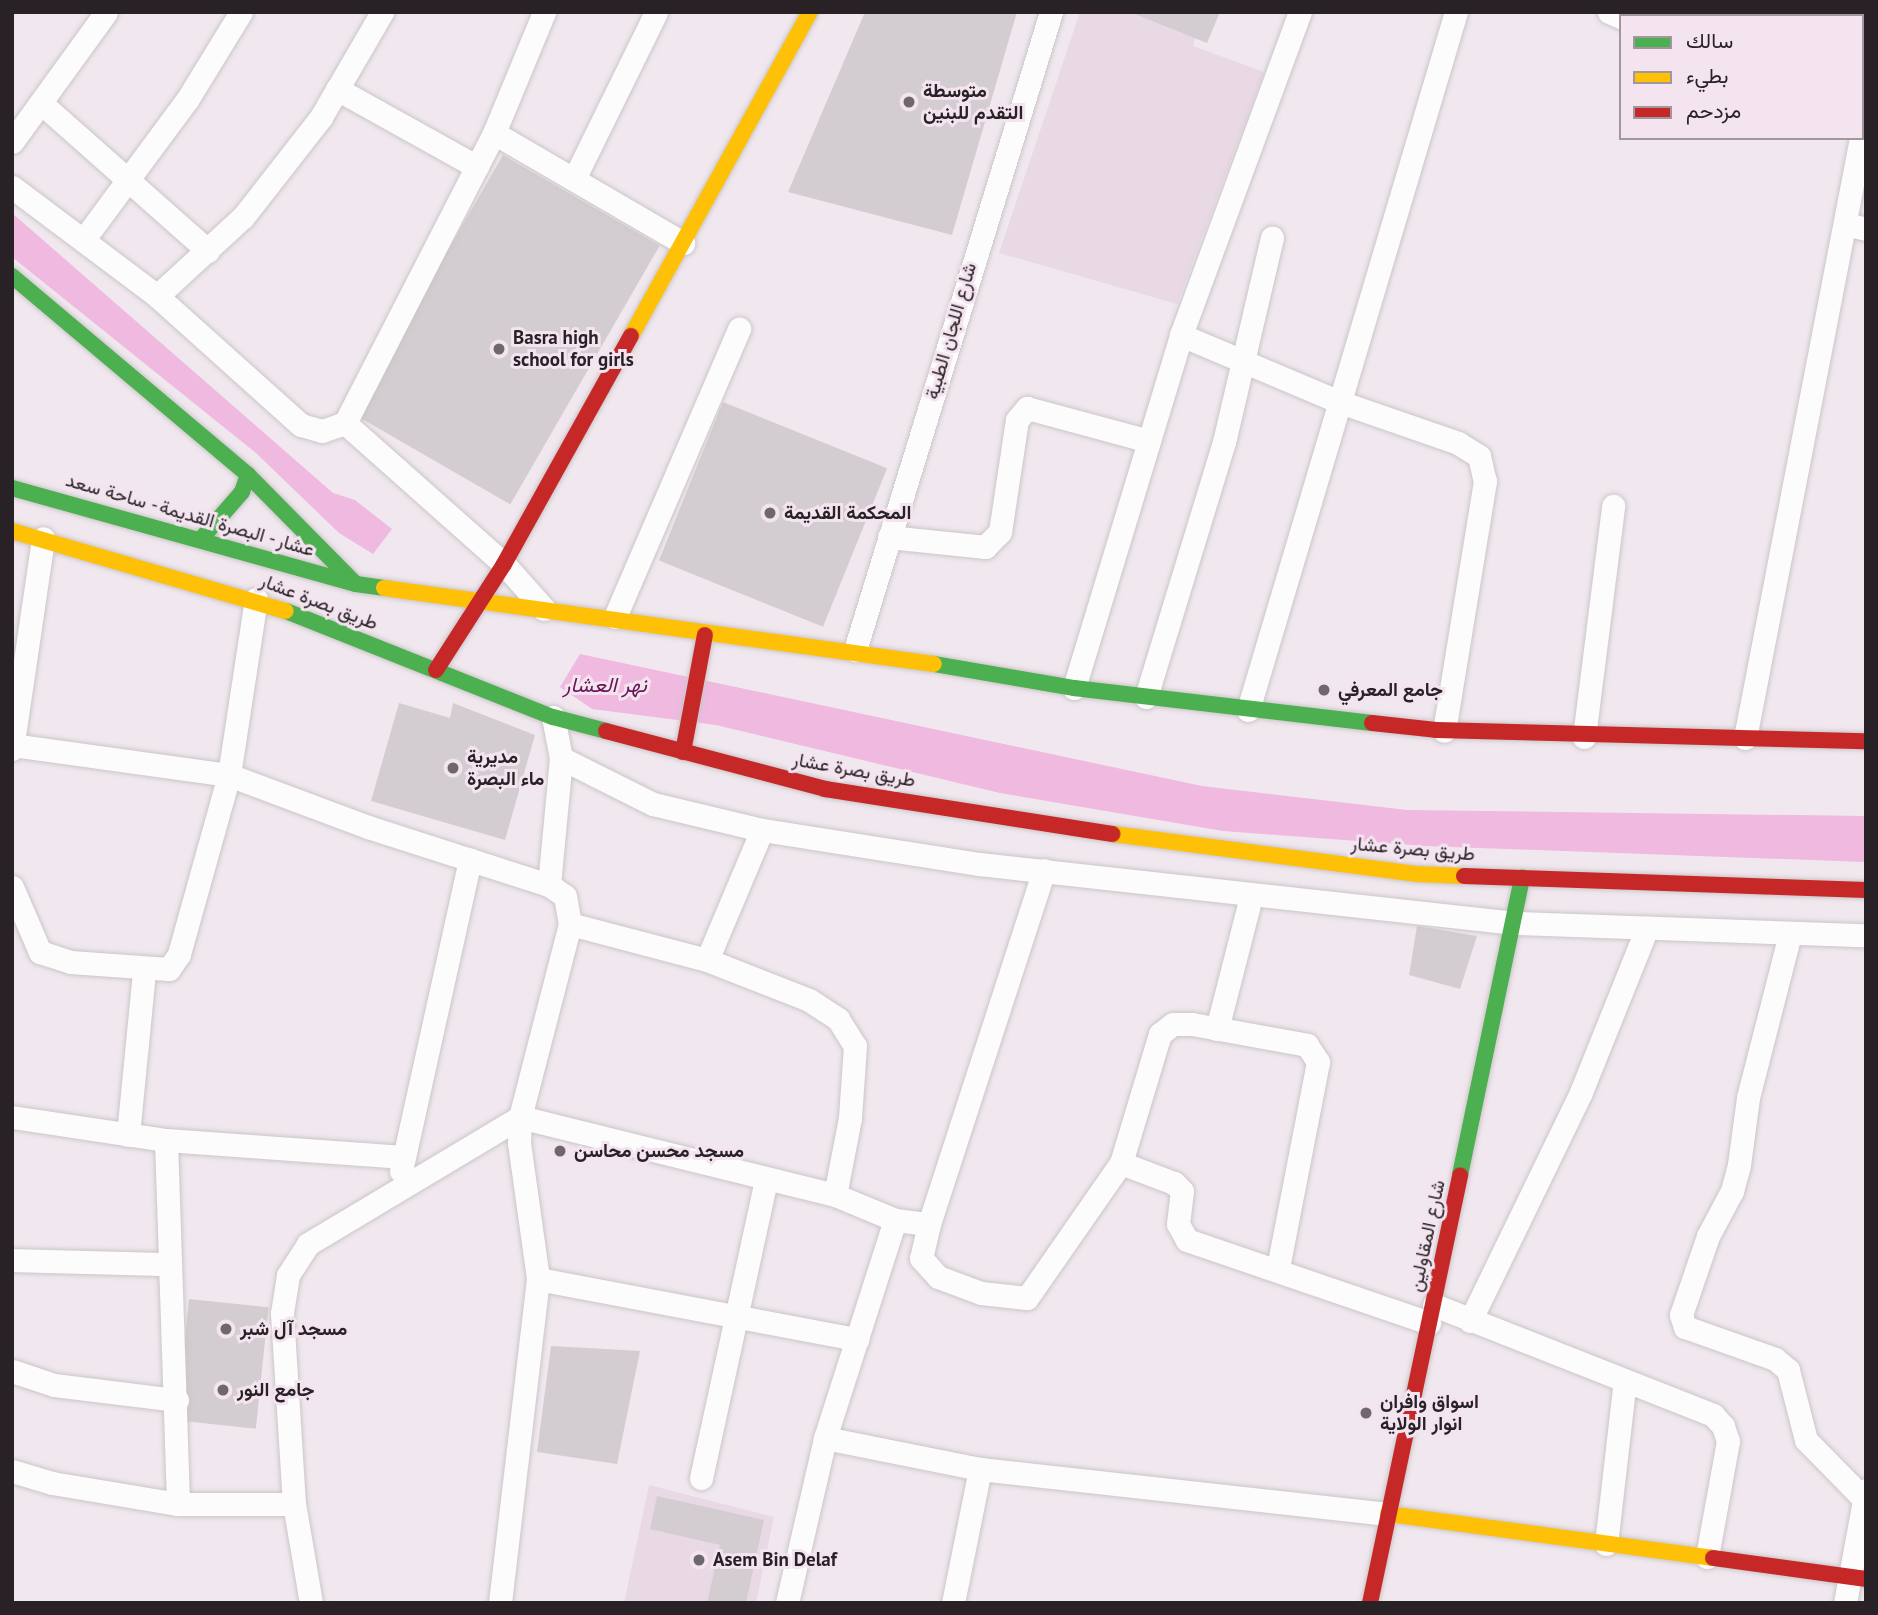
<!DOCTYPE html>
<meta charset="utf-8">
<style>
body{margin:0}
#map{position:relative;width:1878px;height:1615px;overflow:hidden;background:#f0e8ee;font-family:"PT Sans",Vazirmatn,sans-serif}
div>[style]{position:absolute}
.built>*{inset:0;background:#e9d9e4}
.water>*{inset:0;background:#efb9e0}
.building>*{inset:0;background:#d3ccd1;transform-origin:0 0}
.roads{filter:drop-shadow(0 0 2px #cbc5c9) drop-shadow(0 0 2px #cbc5c9)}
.street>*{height:23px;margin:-11.5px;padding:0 11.5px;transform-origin:11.5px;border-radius:11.5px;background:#fdfcfc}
.fast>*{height:16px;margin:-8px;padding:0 8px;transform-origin:8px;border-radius:8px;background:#4caf50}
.slow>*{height:16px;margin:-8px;padding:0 8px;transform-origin:8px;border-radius:8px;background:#ffc107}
.jam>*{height:16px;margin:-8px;padding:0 8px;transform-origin:8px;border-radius:8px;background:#c62828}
.dots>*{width:19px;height:19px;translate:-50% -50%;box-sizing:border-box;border:4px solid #f4e4ef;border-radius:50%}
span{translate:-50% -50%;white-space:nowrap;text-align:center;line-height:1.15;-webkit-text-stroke:6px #f4e4ef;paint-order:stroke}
.poi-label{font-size:19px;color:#282226;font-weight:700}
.left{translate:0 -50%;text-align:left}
.street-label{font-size:19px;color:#282226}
.water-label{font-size:21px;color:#691559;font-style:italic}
.frame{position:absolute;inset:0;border:14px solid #282226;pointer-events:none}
.legend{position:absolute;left:1619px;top:14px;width:245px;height:126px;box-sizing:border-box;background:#f4e4ef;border:2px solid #a2969f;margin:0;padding:9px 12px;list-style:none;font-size:21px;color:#282226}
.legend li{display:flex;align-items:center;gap:14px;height:35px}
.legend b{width:35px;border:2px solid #a2969f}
</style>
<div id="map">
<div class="built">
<i style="clip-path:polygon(1080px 12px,1139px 12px,1197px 32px,1193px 46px,1264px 72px,1177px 304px,999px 253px)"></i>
<i style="clip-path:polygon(649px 1485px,774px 1517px,756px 1603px,624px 1603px)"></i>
</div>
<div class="water">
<i style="clip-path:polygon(12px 213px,333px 493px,355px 500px,392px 529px,373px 554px,339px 533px,256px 453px,12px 257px)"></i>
<i style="clip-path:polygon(580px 654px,1202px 786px,1407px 810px,1866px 816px,1866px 862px,1425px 846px,1223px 831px,1000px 793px,716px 725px,592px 709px,560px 687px)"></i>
</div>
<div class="building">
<i style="clip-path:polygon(865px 12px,1017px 12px,952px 235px,788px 192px)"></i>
<i style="clip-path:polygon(1130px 12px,1220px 12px,1207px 43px)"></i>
<i style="left:503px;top:155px;width:181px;height:299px;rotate:30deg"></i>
<i style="left:723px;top:402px;width:177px;height:171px;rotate:22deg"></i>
<i style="clip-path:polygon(399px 703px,450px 718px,453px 703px,535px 735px,505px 840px,371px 801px)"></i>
<i style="clip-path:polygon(1417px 926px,1477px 936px,1460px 989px,1409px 975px)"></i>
<i style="left:189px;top:1299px;width:80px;height:122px;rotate:6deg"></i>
<i style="clip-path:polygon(551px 1346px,640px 1351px,617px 1464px,537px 1452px)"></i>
<i style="clip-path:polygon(657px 1496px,764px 1520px,746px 1603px,707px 1603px,720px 1545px,650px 1529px)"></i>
</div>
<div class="roads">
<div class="street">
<i style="left:1609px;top:12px;width:13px;rotate:23deg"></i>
<i style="left:337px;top:89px;width:160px;rotate:29.1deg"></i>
<i style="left:41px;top:103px;width:223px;rotate:41.5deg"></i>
<i style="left:1862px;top:130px;width:18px;rotate:-77deg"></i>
<i style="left:494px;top:133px;width:219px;rotate:30.2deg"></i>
<i style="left:12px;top:142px;width:160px;rotate:-54.1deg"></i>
<i style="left:574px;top:179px;width:186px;rotate:-63.8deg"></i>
<i style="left:12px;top:187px;width:181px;rotate:36.9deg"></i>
<i style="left:157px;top:296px;width:193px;rotate:41.9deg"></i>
<i style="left:301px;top:425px;width:22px;rotate:16deg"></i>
<i style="left:322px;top:431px;width:24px;rotate:-19deg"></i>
<i style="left:345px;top:423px;width:326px;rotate:-62.8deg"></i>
<i style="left:494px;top:133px;width:131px;rotate:-67.5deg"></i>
<i style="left:1845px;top:224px;width:22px;rotate:13deg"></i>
<i style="left:84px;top:239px;width:173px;rotate:-53.5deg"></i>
<i style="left:187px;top:100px;width:103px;rotate:-58.5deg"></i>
<i style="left:157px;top:296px;width:117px;rotate:-42.6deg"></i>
<i style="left:243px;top:217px;width:127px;rotate:-52deg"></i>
<i style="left:321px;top:117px;width:121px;rotate:-59.8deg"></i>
<i style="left:1181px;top:335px;width:169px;rotate:22.9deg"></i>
<i style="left:1337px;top:401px;width:128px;rotate:19.1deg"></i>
<i style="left:1458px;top:443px;width:25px;rotate:32deg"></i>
<i style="left:1479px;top:456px;width:26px;rotate:77deg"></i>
<i style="left:1485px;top:481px;width:253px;rotate:99.3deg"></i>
<i style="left:345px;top:423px;width:213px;rotate:41.6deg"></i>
<i style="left:504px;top:564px;width:60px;rotate:48.4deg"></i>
<i style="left:889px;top:537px;width:97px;rotate:5.9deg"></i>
<i style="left:985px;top:547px;width:21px;rotate:-45deg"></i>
<i style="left:1000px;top:532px;width:113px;rotate:-81.4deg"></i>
<i style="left:1017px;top:420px;width:16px;rotate:-50deg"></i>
<i style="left:1027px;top:408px;width:126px;rotate:15.1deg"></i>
<i style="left:615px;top:617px;width:314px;rotate:-66.7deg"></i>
<i style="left:855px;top:650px;width:667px;rotate:-72.92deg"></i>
<i style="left:1074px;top:688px;width:369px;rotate:-73.1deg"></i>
<i style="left:1181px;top:335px;width:344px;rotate:-69.8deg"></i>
<i style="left:1146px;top:697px;width:267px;rotate:-73deg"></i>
<i style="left:1224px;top:442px;width:210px;rotate:-76.8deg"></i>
<i style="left:1248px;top:710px;width:728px;rotate:-73.41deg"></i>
<i style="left:1584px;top:737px;width:233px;rotate:-82.8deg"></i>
<i style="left:1745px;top:738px;width:611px;rotate:-79.06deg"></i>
<i style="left:12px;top:745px;width:219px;rotate:7.9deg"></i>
<i style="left:229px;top:775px;width:148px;rotate:20.5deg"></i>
<i style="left:368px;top:827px;width:190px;rotate:17.8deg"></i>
<i style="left:549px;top:885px;width:19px;rotate:35deg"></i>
<i style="left:565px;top:896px;width:28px;rotate:80deg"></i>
<i style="left:570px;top:924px;width:199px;rotate:104.5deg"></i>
<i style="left:520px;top:1117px;width:26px;rotate:92deg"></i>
<i style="left:519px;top:1143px;width:137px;rotate:82deg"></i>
<i style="left:538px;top:1279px;width:326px;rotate:96.7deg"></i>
<i style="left:12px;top:749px;width:213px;rotate:-81.6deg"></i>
<i style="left:561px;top:758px;width:103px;rotate:26.6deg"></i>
<i style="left:653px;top:804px;width:112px;rotate:13.4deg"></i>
<i style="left:762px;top:830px;width:220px;rotate:8.9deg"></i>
<i style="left:979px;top:864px;width:539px;rotate:6.28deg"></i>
<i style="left:1515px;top:923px;width:351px;rotate:2deg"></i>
<i style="left:549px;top:885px;width:128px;rotate:-84.6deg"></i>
<i style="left:561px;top:758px;width:42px;rotate:-101deg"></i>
<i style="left:12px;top:887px;width:71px;rotate:66.7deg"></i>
<i style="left:40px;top:952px;width:32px;rotate:18deg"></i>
<i style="left:70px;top:962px;width:99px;rotate:4deg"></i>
<i style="left:169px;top:969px;width:18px;rotate:-56deg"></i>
<i style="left:179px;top:954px;width:186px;rotate:-74.4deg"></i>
<i style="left:229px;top:775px;width:178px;rotate:-81.3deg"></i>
<i style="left:570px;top:924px;width:142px;rotate:14.7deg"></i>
<i style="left:707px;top:960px;width:110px;rotate:21.4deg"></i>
<i style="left:809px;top:1000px;width:35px;rotate:33deg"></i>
<i style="left:838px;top:1019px;width:32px;rotate:58deg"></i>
<i style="left:855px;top:1046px;width:72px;rotate:94deg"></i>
<i style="left:850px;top:1118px;width:78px;rotate:101deg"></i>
<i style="left:1790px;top:934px;width:169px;rotate:104.4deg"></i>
<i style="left:1748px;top:1098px;width:68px;rotate:97.7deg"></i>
<i style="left:1739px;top:1165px;width:27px;rotate:105deg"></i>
<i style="left:1732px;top:1191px;width:51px;rotate:118.1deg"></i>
<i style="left:1708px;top:1236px;width:83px;rotate:108.9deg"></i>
<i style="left:1681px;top:1315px;width:13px;rotate:72deg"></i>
<i style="left:1685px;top:1327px;width:96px;rotate:19.6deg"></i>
<i style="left:1775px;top:1359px;width:17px;rotate:40deg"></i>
<i style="left:1788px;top:1370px;width:72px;rotate:75.6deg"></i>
<i style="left:1806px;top:1440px;width:83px;rotate:45.5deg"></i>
<i style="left:707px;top:960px;width:141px;rotate:-67.1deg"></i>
<i style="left:1217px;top:1029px;width:136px;rotate:-75.6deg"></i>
<i style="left:12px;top:1117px;width:156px;rotate:8.5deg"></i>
<i style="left:166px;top:1140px;width:238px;rotate:4.1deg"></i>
<i style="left:128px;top:1135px;width:165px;rotate:-84.4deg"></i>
<i style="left:166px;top:1140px;width:364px;rotate:88.1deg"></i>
<i style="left:1121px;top:1163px;width:57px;rotate:20.7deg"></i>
<i style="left:1174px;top:1183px;width:11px;rotate:45deg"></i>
<i style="left:1182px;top:1191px;width:33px;rotate:97deg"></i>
<i style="left:1178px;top:1224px;width:18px;rotate:61deg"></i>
<i style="left:1187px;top:1240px;width:256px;rotate:18.9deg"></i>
<i style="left:401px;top:1171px;width:319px;rotate:-77.5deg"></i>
<i style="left:929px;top:1224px;width:35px;rotate:103deg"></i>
<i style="left:921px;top:1258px;width:25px;rotate:48deg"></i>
<i style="left:938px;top:1277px;width:46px;rotate:20.4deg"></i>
<i style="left:981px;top:1293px;width:46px;rotate:6.2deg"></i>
<i style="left:1027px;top:1298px;width:165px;rotate:-55.2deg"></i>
<i style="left:1121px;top:1163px;width:135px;rotate:-73.2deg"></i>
<i style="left:1160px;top:1034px;width:16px;rotate:-38deg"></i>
<i style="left:1173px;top:1024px;width:19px"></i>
<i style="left:1192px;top:1024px;width:117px;rotate:10.3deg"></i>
<i style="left:1307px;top:1045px;width:20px;rotate:57deg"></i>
<i style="left:1318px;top:1062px;width:210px;rotate:101deg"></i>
<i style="left:12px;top:1260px;width:157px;rotate:1.5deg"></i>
<i style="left:538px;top:1279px;width:325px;rotate:10.7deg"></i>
<i style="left:1434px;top:1305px;width:300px;rotate:21.5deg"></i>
<i style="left:1713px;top:1415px;width:15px;rotate:48deg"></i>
<i style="left:1723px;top:1426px;width:16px;rotate:72deg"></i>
<i style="left:1728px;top:1441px;width:118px;rotate:100.3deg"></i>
<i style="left:1470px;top:1321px;width:254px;rotate:-64.1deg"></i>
<i style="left:1581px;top:1092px;width:177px;rotate:-68.1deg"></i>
<i style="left:12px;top:1371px;width:44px;rotate:18.4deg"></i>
<i style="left:54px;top:1385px;width:124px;rotate:7deg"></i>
<i style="left:825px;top:1438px;width:158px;rotate:11.3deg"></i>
<i style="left:980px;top:1469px;width:410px;rotate:6.3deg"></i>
<i style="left:12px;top:1471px;width:42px;rotate:16.7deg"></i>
<i style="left:52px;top:1483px;width:128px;rotate:9.5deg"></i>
<i style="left:178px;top:1504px;width:116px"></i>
<i style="left:701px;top:1478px;width:306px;rotate:-77.7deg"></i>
<i style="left:1606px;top:1544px;width:164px;rotate:-83.4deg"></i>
<i style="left:311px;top:1603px;width:100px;rotate:-99.7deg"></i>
<i style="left:294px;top:1504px;width:191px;rotate:-93.6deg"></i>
<i style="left:282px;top:1313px;width:38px;rotate:-81deg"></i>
<i style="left:288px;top:1275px;width:37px;rotate:-57deg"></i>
<i style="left:308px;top:1244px;width:247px;rotate:-30.9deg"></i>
<i style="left:520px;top:1117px;width:325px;rotate:13.9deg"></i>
<i style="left:835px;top:1195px;width:65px;rotate:22.6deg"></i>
<i style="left:895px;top:1220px;width:34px;rotate:7deg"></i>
<i style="left:929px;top:1224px;width:372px;rotate:-72deg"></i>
<i style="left:787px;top:1603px;width:169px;rotate:-77deg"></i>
<i style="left:825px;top:1438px;width:229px;rotate:-72.2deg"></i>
<i style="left:953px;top:1603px;width:137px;rotate:-78.6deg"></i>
<i style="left:1845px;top:1603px;width:115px;rotate:-79.5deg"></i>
</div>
<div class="fast">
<i style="left:12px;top:276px;width:309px;rotate:40.1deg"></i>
<i style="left:248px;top:475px;width:153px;rotate:45.3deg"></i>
<i style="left:12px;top:488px;width:357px;rotate:15.6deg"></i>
<i style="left:356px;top:584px;width:28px;rotate:8deg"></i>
<i style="left:201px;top:539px;width:62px;rotate:-48.9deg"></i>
<i style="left:242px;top:492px;width:18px;rotate:-71deg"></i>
<i style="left:286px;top:611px;width:287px;rotate:21.7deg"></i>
<i style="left:553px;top:717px;width:55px;rotate:14.8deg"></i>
<i style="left:934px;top:664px;width:142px;rotate:9.7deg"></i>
<i style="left:1074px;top:688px;width:300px;rotate:6.7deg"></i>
<i style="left:1460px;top:1175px;width:304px;rotate:-78.2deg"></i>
</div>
<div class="slow">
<i style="left:631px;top:336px;width:370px;rotate:-61.1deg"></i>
<i style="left:12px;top:531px;width:285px;rotate:16.3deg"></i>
<i style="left:384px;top:588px;width:555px;rotate:7.87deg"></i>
<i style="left:1113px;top:834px;width:307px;rotate:7.5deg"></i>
<i style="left:1417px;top:874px;width:47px;rotate:2.4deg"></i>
<i style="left:1388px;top:1514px;width:328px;rotate:7.7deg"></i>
</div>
<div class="jam">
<i style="left:436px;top:670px;width:126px;rotate:-57.3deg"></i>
<i style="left:504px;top:564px;width:261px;rotate:-60.9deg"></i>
<i style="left:1372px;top:723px;width:64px;rotate:6.2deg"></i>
<i style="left:1436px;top:730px;width:430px;rotate:1.5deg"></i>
<i style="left:606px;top:731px;width:227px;rotate:14.8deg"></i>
<i style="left:825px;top:789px;width:291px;rotate:8.9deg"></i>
<i style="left:683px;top:752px;width:119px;rotate:-79.4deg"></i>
<i style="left:1464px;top:876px;width:402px;rotate:2deg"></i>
<i style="left:1713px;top:1558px;width:154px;rotate:7.8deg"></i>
<i style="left:1370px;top:1603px;width:437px;rotate:-78.1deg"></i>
</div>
</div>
<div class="dots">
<i style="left:909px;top:102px;background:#6e676c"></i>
<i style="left:499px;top:349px;background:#6e676c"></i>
<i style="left:770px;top:513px;background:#6e676c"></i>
<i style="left:1324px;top:690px;background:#6e676c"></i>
<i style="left:453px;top:768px;background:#6e676c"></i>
<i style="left:560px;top:1151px;background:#6e676c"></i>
<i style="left:226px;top:1329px;background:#6e676c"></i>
<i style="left:223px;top:1390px;background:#6e676c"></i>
<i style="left:1366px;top:1413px;background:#6e676c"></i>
<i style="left:699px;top:1560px;background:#6e676c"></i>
</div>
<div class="poi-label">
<span class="left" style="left:923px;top:102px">متوسطة<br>التقدم للبنين</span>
<span class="left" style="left:513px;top:349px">Basra high<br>school for girls</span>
<span class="left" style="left:784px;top:513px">المحكمة القديمة</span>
<span class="left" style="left:1338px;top:690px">جامع المعرفي</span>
<span class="left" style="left:467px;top:768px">مديرية<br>ماء البصرة</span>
<span class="left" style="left:574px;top:1151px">مسجد محسن محاسن</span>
<span class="left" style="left:240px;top:1329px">مسجد آل شبر</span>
<span class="left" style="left:237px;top:1390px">جامع النور</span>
<span class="left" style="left:1380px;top:1413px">اسواق وافران<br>انوار الولاية</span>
<span class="left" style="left:713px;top:1560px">Asem Bin Delaf</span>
</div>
<div class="street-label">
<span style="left:951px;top:331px;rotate:-74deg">شارع اللجان الطبية</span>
<span style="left:190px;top:515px;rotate:16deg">عشار - البصرة القديمة - ساحة سعد</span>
<span style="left:319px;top:602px;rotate:21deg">طريق بصرة عشار</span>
<span style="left:854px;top:770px;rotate:10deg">طريق بصرة عشار</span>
<span style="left:1413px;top:849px;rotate:5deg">طريق بصرة عشار</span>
<span style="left:1427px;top:1236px;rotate:-78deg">شارع المقاولين</span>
</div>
<div class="water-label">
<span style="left:605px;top:685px">نهر العشار</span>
</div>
<div class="frame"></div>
<ul class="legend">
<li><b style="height:9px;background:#4caf50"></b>سالك</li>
<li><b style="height:9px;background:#ffc107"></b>بطيء</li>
<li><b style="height:9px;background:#c62828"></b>مزدحم</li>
</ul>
</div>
